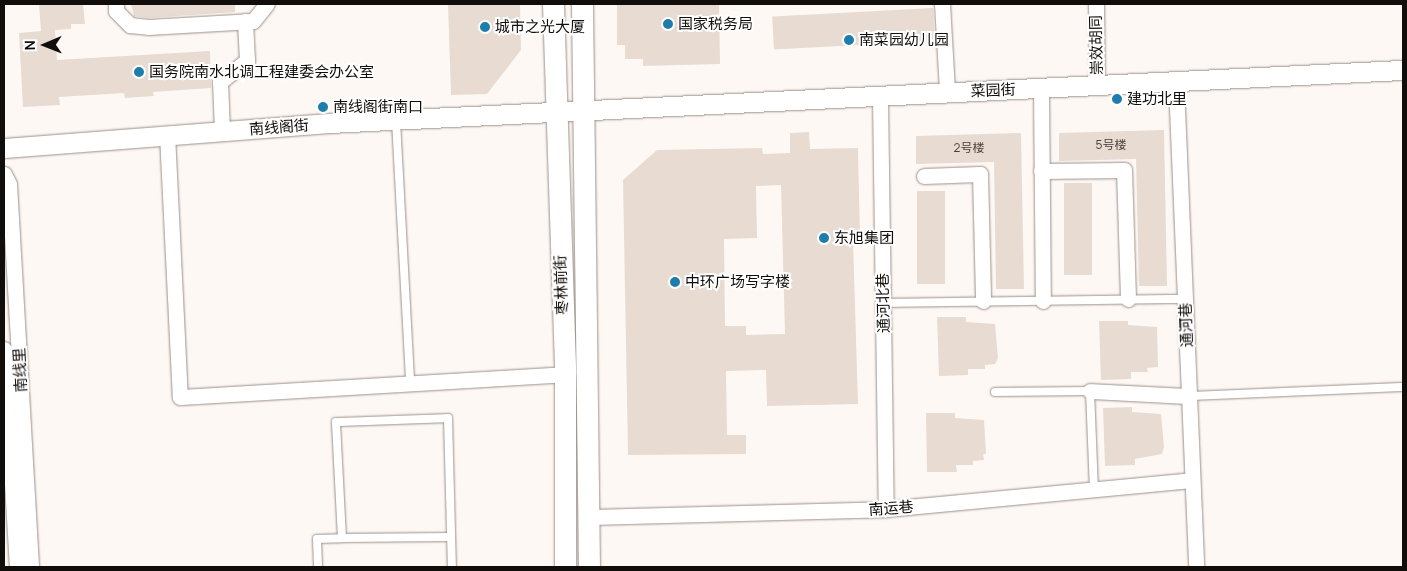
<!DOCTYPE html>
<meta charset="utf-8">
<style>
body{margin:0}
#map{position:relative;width:1407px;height:571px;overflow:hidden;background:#fef8f5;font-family:Manrope,"Noto Sans SC",sans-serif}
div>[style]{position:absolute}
.building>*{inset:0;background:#e8dbd2;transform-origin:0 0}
.roads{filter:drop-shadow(0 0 1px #9c9088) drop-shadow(0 0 1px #9c9088)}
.service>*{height:8px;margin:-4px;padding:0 4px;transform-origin:4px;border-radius:4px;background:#fff}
.minor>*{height:15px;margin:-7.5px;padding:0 7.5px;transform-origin:7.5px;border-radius:7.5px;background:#fff}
.tertiary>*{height:19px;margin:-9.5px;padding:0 9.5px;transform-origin:9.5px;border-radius:9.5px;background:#fff}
.secondary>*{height:21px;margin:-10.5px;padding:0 10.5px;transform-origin:10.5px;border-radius:10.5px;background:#fff}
.dots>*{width:14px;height:14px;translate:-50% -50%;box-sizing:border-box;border:2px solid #fff;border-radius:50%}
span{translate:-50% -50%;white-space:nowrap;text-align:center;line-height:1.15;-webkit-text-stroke:4px #fff;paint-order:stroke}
.number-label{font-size:12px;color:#47403c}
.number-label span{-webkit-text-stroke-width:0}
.poi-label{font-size:15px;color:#110d0a}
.left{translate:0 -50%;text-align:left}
.street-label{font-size:15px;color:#110d0a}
.frame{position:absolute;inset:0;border:5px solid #110d0a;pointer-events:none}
.north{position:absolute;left:20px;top:20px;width:50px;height:50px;-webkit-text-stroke:4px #fff;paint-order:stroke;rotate:269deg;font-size:14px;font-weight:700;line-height:20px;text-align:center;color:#110d0a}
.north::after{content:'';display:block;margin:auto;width:18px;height:22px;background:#110d0a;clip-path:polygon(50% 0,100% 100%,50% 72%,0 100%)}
</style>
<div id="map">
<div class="building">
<i style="clip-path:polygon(39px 4px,83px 4px,85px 24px,71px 24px,71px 29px,55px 30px,57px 60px,210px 51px,211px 88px,153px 92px,154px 96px,125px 98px,124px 93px,59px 97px,60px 105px,23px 107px,19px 33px,41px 31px)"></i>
<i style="clip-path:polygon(131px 4px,235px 4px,235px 12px,148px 18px,134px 16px)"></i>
<i style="clip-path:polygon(448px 4px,520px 4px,521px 50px,487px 94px,451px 95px)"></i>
<i style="clip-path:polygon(617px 4px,719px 4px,720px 64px,643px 66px,643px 59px,625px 59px,625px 45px,617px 45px)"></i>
<i style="left:933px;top:8px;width:33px;height:161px;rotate:87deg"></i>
<i style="clip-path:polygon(1164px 130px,1167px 286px,1139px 286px,1136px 159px,1059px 161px,1059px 133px)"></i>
<i style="clip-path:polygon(evenodd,809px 132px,810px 149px,858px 148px,860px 240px,853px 240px,858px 404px,767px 406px,766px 370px,726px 371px,727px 435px,746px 435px,746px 454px,628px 455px,623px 180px,657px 150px,762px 148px,763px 154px,790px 153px,790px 133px,809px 132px,781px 185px,785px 334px,746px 335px,746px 326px,725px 326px,724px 239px,757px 238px,756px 186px,781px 185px)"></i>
<i style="clip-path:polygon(1021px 133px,1024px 289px,996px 289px,994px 162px,916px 164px,916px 136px)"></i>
<i style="left:1064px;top:183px;width:28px;height:92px"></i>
<i style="left:917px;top:191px;width:28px;height:93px"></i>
<i style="clip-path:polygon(937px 317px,966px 317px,966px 322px,995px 324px,998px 358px,995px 364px,985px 365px,985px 369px,968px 369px,968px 375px,939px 376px)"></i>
<i style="clip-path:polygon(1099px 321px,1128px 321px,1128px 325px,1157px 327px,1158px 367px,1147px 368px,1148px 372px,1131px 372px,1131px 379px,1101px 380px)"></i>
<i style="clip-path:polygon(1132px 407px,1132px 412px,1161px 414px,1164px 447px,1162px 454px,1135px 459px,1135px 465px,1105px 466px,1103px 408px)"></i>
<i style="clip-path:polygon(926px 413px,955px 413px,955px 418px,984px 420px,986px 454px,983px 454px,984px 460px,973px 461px,973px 465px,956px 465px,957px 472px,927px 472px)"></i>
</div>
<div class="roads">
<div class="service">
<i style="left:396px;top:121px;width:260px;rotate:86.9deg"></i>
<i style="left:883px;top:303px;width:302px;rotate:-0.8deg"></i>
<i style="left:995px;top:392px;width:95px;rotate:-0.6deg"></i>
<i style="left:1090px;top:391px;width:99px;rotate:87.7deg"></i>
<i style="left:1189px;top:396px;width:214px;rotate:-2.4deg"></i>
<i style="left:342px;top:538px;width:107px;rotate:-0.5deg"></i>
<i style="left:318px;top:567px;width:28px;rotate:-92deg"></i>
<i style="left:317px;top:539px;width:25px;rotate:-2deg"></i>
<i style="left:342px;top:538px;width:116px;rotate:-93deg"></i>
<i style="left:336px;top:422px;width:112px;rotate:-2deg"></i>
<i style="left:448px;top:418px;width:149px;rotate:88.5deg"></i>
</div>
<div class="minor">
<i style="left:116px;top:4px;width:7px;rotate:90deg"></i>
<i style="left:116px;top:11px;width:20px;rotate:45deg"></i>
<i style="left:130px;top:25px;width:18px;rotate:6deg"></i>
<i style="left:148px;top:27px;width:105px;rotate:-3.3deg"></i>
<i style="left:253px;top:21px;width:22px;rotate:-51deg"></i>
<i style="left:942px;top:4px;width:88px;rotate:86.7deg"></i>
<i style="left:1096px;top:4px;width:83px;rotate:89.3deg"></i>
<i style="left:1176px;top:84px;width:483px;rotate:87.6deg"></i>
<i style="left:1041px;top:88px;width:213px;rotate:89.5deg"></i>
<i style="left:880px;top:97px;width:412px;rotate:89.2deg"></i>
<i style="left:222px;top:131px;width:49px;rotate:-92.3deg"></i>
<i style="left:220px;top:82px;width:35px;rotate:-39deg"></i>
<i style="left:247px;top:60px;width:39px;rotate:-93deg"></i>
<i style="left:167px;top:134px;width:263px;rotate:87.2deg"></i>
<i style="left:180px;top:397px;width:386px;rotate:-3.4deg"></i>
<i style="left:1041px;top:171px;width:83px;rotate:-0.7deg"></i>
<i style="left:1124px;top:170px;width:129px;rotate:88.2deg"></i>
<i style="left:4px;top:174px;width:11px;rotate:63deg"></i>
<i style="left:9px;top:184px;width:384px;rotate:86.7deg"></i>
<i style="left:924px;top:176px;width:56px;rotate:-2deg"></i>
<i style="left:980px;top:174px;width:127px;rotate:88.6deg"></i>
<i style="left:4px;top:349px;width:218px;rotate:86.6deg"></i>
<i style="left:1090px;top:391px;width:99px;rotate:2.9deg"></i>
<i style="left:589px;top:517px;width:297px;rotate:-1.5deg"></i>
<i style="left:886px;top:509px;width:307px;rotate:-5.4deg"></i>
</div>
<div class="tertiary">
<i style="left:4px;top:148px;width:326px;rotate:-4.4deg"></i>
<i style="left:329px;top:123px;width:1075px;rotate:-2.83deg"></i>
</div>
<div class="secondary">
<i style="left:553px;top:4px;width:370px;rotate:88.1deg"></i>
<i style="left:565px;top:374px;width:193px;rotate:90deg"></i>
<i style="left:582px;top:4px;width:563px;rotate:89.29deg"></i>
</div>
</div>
<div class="dots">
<i style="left:668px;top:24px;background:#1e7daa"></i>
<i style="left:485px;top:27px;background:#1e7daa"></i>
<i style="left:849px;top:40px;background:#1e7daa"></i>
<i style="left:139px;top:72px;background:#1e7daa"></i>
<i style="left:1117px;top:99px;background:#1e7daa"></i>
<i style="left:323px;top:107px;background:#1e7daa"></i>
<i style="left:824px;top:238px;background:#1e7daa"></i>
<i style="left:675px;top:282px;background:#1e7daa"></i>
</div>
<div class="number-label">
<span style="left:1111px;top:145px">5号楼</span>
<span style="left:969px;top:148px">2号楼</span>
</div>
<div class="poi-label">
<span class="left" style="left:678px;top:24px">国家税务局</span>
<span class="left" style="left:495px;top:27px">城市之光大厦</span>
<span class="left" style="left:859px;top:40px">南菜园幼儿园</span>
<span class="left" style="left:149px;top:72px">国务院南水北调工程建委会办公室</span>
<span class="left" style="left:1127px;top:99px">建功北里</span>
<span class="left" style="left:333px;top:107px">南线阁街南口</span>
<span class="left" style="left:834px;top:238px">东旭集团</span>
<span class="left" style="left:685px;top:282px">中环广场写字楼</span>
</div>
<div class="street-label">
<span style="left:1096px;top:45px;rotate:-91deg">崇效胡同</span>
<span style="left:993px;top:90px;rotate:-2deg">菜园街</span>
<span style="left:279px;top:127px;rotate:-4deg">南线阁街</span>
<span style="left:561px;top:285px;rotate:-92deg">枣林前街</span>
<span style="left:883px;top:303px;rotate:-91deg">通河北巷</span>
<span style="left:1186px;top:325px;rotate:-92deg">通河巷</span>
<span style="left:20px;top:370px;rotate:-93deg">南线里</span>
<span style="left:891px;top:508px;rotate:-4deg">南运巷</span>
</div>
<div class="frame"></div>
<div class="north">N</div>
</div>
